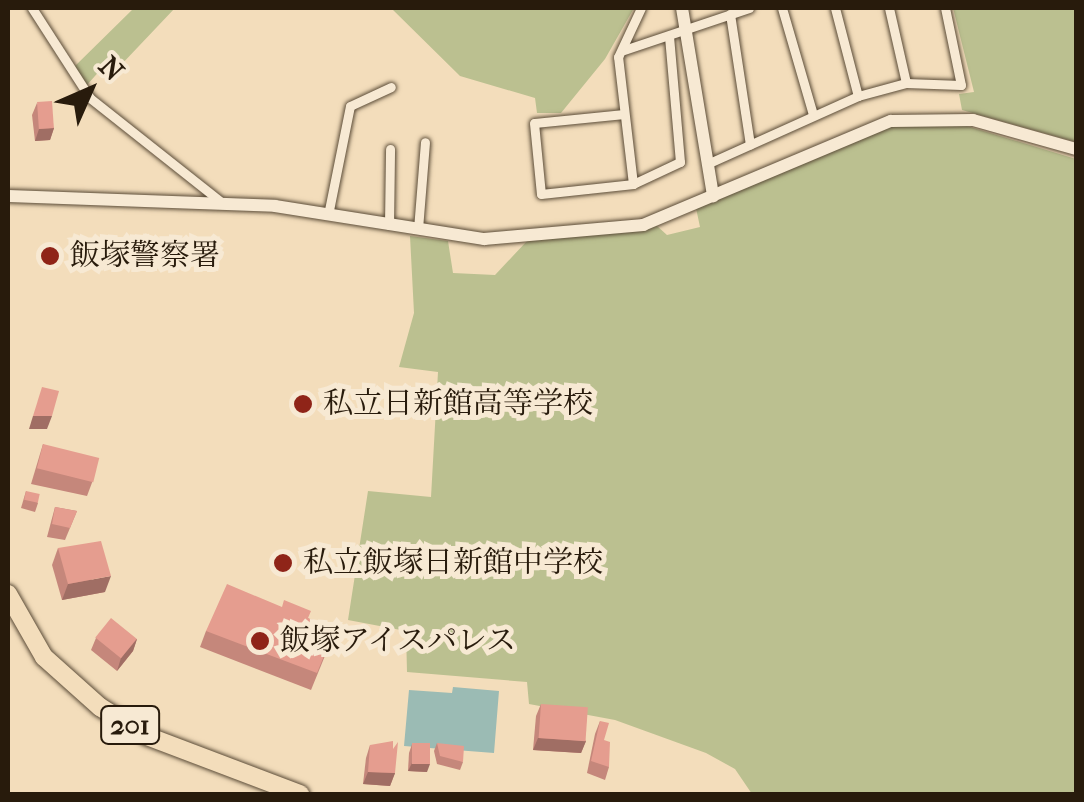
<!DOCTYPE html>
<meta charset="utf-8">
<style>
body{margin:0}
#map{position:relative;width:1084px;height:802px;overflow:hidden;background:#f3ddbb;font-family:"IM FELL French Canon","Noto Serif JP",serif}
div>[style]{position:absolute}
.green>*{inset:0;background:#bbc090}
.water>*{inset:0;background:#9bbbb4}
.roads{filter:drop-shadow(0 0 2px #5b4c38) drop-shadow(0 0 2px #5b4c38)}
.street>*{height:9px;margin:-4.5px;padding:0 4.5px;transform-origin:4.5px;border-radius:4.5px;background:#f7e9d3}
.secondary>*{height:12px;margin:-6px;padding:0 6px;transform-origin:6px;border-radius:6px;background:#f7e9d3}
.highway>*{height:18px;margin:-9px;padding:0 9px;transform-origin:9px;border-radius:9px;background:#f3ddbb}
.wall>*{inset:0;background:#c5877b}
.shaded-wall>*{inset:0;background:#a06e64}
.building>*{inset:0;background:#e59d8f;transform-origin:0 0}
.dots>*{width:28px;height:28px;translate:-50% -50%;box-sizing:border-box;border:5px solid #f7e9d3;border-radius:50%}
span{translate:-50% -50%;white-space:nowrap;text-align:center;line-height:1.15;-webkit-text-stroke:10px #f7e9d3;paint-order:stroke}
.shield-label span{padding:2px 8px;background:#f7e9d3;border:2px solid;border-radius:8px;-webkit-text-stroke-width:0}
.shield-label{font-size:28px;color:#281b0c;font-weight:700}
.poi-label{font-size:30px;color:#281b0c}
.left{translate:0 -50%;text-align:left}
.frame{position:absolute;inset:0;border:10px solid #281b0c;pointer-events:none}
.north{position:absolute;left:40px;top:40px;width:100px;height:100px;-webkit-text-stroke:8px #f7e9d3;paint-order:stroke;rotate:45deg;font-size:28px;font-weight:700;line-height:40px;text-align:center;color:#281b0c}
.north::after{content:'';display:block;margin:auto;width:35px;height:45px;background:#281b0c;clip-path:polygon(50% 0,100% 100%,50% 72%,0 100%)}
</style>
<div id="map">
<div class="green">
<i style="clip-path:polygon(134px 8px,175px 8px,120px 66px,110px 59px,87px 85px,74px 67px)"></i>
<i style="clip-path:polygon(391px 8px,634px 8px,605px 59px,561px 113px,537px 113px,535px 98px,460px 76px)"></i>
<i style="clip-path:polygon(953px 8px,1076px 8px,1076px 142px,962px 110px,959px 94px,974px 92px)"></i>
<i style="clip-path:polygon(957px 123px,1076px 159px,1076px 794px,752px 794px,735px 769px,706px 753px,615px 720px,529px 704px,527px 682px,407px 672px,406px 631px,348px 620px,368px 491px,431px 497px,438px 372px,399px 367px,414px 313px,410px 236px,448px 241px,453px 273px,495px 275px,527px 241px,657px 226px,667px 235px,700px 227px,696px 208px,890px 126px)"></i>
</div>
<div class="water">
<i style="clip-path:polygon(453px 687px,499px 691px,494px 753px,404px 746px,409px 690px,452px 693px)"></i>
</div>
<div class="roads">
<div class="street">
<i style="left:32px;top:8px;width:107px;rotate:57.2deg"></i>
<i style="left:90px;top:98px;width:167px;rotate:38.4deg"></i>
<i style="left:782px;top:8px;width:111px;rotate:73.8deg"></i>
<i style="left:835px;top:8px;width:91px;rotate:75.4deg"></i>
<i style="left:889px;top:8px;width:77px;rotate:77.2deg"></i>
<i style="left:730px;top:14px;width:132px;rotate:81.3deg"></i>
<i style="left:624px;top:50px;width:132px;rotate:-18.6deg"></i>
<i style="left:624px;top:114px;width:90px;rotate:174.3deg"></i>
<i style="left:534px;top:123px;width:71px;rotate:84.4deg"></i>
<i style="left:541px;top:194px;width:93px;rotate:-6.2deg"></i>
<i style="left:633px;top:184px;width:52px;rotate:-25.1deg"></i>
<i style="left:680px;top:162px;width:127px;rotate:-95deg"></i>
<i style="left:707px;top:164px;width:166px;rotate:-24.2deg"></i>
<i style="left:858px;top:96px;width:50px;rotate:-15.2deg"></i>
<i style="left:906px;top:83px;width:55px;rotate:2.1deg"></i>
<i style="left:961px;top:85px;width:79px;rotate:-101.7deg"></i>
<i style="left:633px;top:184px;width:128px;rotate:-96.7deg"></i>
<i style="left:618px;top:57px;width:54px;rotate:-64.9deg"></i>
<i style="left:328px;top:215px;width:111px;rotate:-78.6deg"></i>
<i style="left:350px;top:106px;width:45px;rotate:-24.9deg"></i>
<i style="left:389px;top:225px;width:76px;rotate:-89.2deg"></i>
<i style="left:418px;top:229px;width:87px;rotate:-85.4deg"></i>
</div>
<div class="secondary">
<i style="left:682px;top:8px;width:191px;rotate:80.6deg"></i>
<i style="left:8px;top:196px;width:267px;rotate:2.1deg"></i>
<i style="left:275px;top:206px;width:212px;rotate:9deg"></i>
<i style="left:484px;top:239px;width:160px;rotate:-5deg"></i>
<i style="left:643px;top:225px;width:269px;rotate:-22.8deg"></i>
<i style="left:891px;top:121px;width:82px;rotate:-0.7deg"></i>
<i style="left:973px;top:120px;width:107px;rotate:15.7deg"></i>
</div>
<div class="highway">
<i style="left:8px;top:594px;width:73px;rotate:60.3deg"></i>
<i style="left:44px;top:657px;width:75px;rotate:41.8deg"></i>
<i style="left:100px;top:707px;width:55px;rotate:31.7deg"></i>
<i style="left:147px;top:736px;width:164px;rotate:20.8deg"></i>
</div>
</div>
<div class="wall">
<i style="clip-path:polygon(37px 103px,54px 128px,50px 140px,35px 141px,32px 115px)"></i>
<i style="clip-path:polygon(43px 444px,93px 480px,87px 496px,31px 484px)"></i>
<i style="clip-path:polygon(26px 491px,38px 503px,35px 512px,21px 508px)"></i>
<i style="clip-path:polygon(55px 507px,77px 511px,65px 540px,47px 537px)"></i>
<i style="clip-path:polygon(58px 548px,105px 592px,62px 600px,52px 565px)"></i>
<i style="clip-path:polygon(282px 607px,308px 618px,329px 646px,311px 690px,200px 647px,206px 631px)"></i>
<i style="clip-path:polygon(96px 638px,137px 639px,133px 651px,117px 671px,91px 650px)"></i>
<i style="clip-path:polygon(541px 704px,586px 741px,581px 753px,533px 750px,536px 716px)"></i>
<i style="clip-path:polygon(600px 721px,609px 767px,605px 780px,587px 773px,595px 734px)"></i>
<i style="clip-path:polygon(437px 743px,463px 762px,460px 770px,437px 764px,434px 751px)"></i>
<i style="clip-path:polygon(412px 744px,427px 772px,408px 771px,409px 753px)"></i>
<i style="clip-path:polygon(370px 745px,395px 773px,390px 786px,363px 784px,366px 758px)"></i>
</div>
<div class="shaded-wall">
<i style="clip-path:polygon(54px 128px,50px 140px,35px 141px,39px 129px)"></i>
<i style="clip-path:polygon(33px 416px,52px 416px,47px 429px,29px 429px)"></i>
<i style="clip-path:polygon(111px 576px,105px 592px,62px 600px,68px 584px)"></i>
<i style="clip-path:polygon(137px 639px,133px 651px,117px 671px,121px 658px)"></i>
<i style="clip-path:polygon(538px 738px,586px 741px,581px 753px,533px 750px)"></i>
<i style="clip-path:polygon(412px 763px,430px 764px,427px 772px,408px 771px)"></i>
<i style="clip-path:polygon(368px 772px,395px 773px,390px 786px,363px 784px)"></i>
</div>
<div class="building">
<i style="left:52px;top:101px;width:27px;height:15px;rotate:86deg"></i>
<i style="clip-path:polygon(42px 387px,59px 391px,52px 416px,33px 416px)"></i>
<i style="left:43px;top:444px;width:58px;height:25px;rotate:14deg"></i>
<i style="left:26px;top:491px;width:14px;height:9px;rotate:12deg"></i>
<i style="clip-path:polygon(55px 507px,77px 511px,70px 528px,52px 524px)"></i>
<i style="clip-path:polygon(101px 541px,111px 576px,68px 584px,58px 548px)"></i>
<i style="clip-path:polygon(227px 584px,282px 607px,284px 600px,311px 611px,308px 618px,335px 629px,317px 673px,206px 631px)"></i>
<i style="left:111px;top:618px;width:33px;height:25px;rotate:39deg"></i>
<i style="left:541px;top:704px;width:47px;height:34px;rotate:4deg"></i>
<i style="clip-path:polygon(600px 721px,609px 723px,604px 740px,610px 742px,609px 767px,591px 761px)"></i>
<i style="clip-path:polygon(393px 741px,393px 749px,398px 742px,395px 773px,368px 772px,370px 745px)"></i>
<i style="left:430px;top:743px;width:21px;height:18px;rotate:90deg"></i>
<i style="clip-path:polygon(437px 743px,464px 746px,463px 762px,440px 756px)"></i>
</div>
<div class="dots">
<i style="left:50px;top:256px;background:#8f2418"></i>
<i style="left:303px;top:404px;background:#8f2418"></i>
<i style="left:283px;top:563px;background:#8f2418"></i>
<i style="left:260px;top:641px;background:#8f2418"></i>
</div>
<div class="shield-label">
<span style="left:130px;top:725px">201</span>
</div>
<div class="poi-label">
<span class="left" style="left:70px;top:256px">飯塚警察署</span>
<span class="left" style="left:323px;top:404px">私立日新館高等学校</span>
<span class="left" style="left:303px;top:563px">私立飯塚日新館中学校</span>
<span class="left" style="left:280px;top:641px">飯塚アイスパレス</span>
</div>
<div class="frame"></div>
<div class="north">N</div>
</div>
